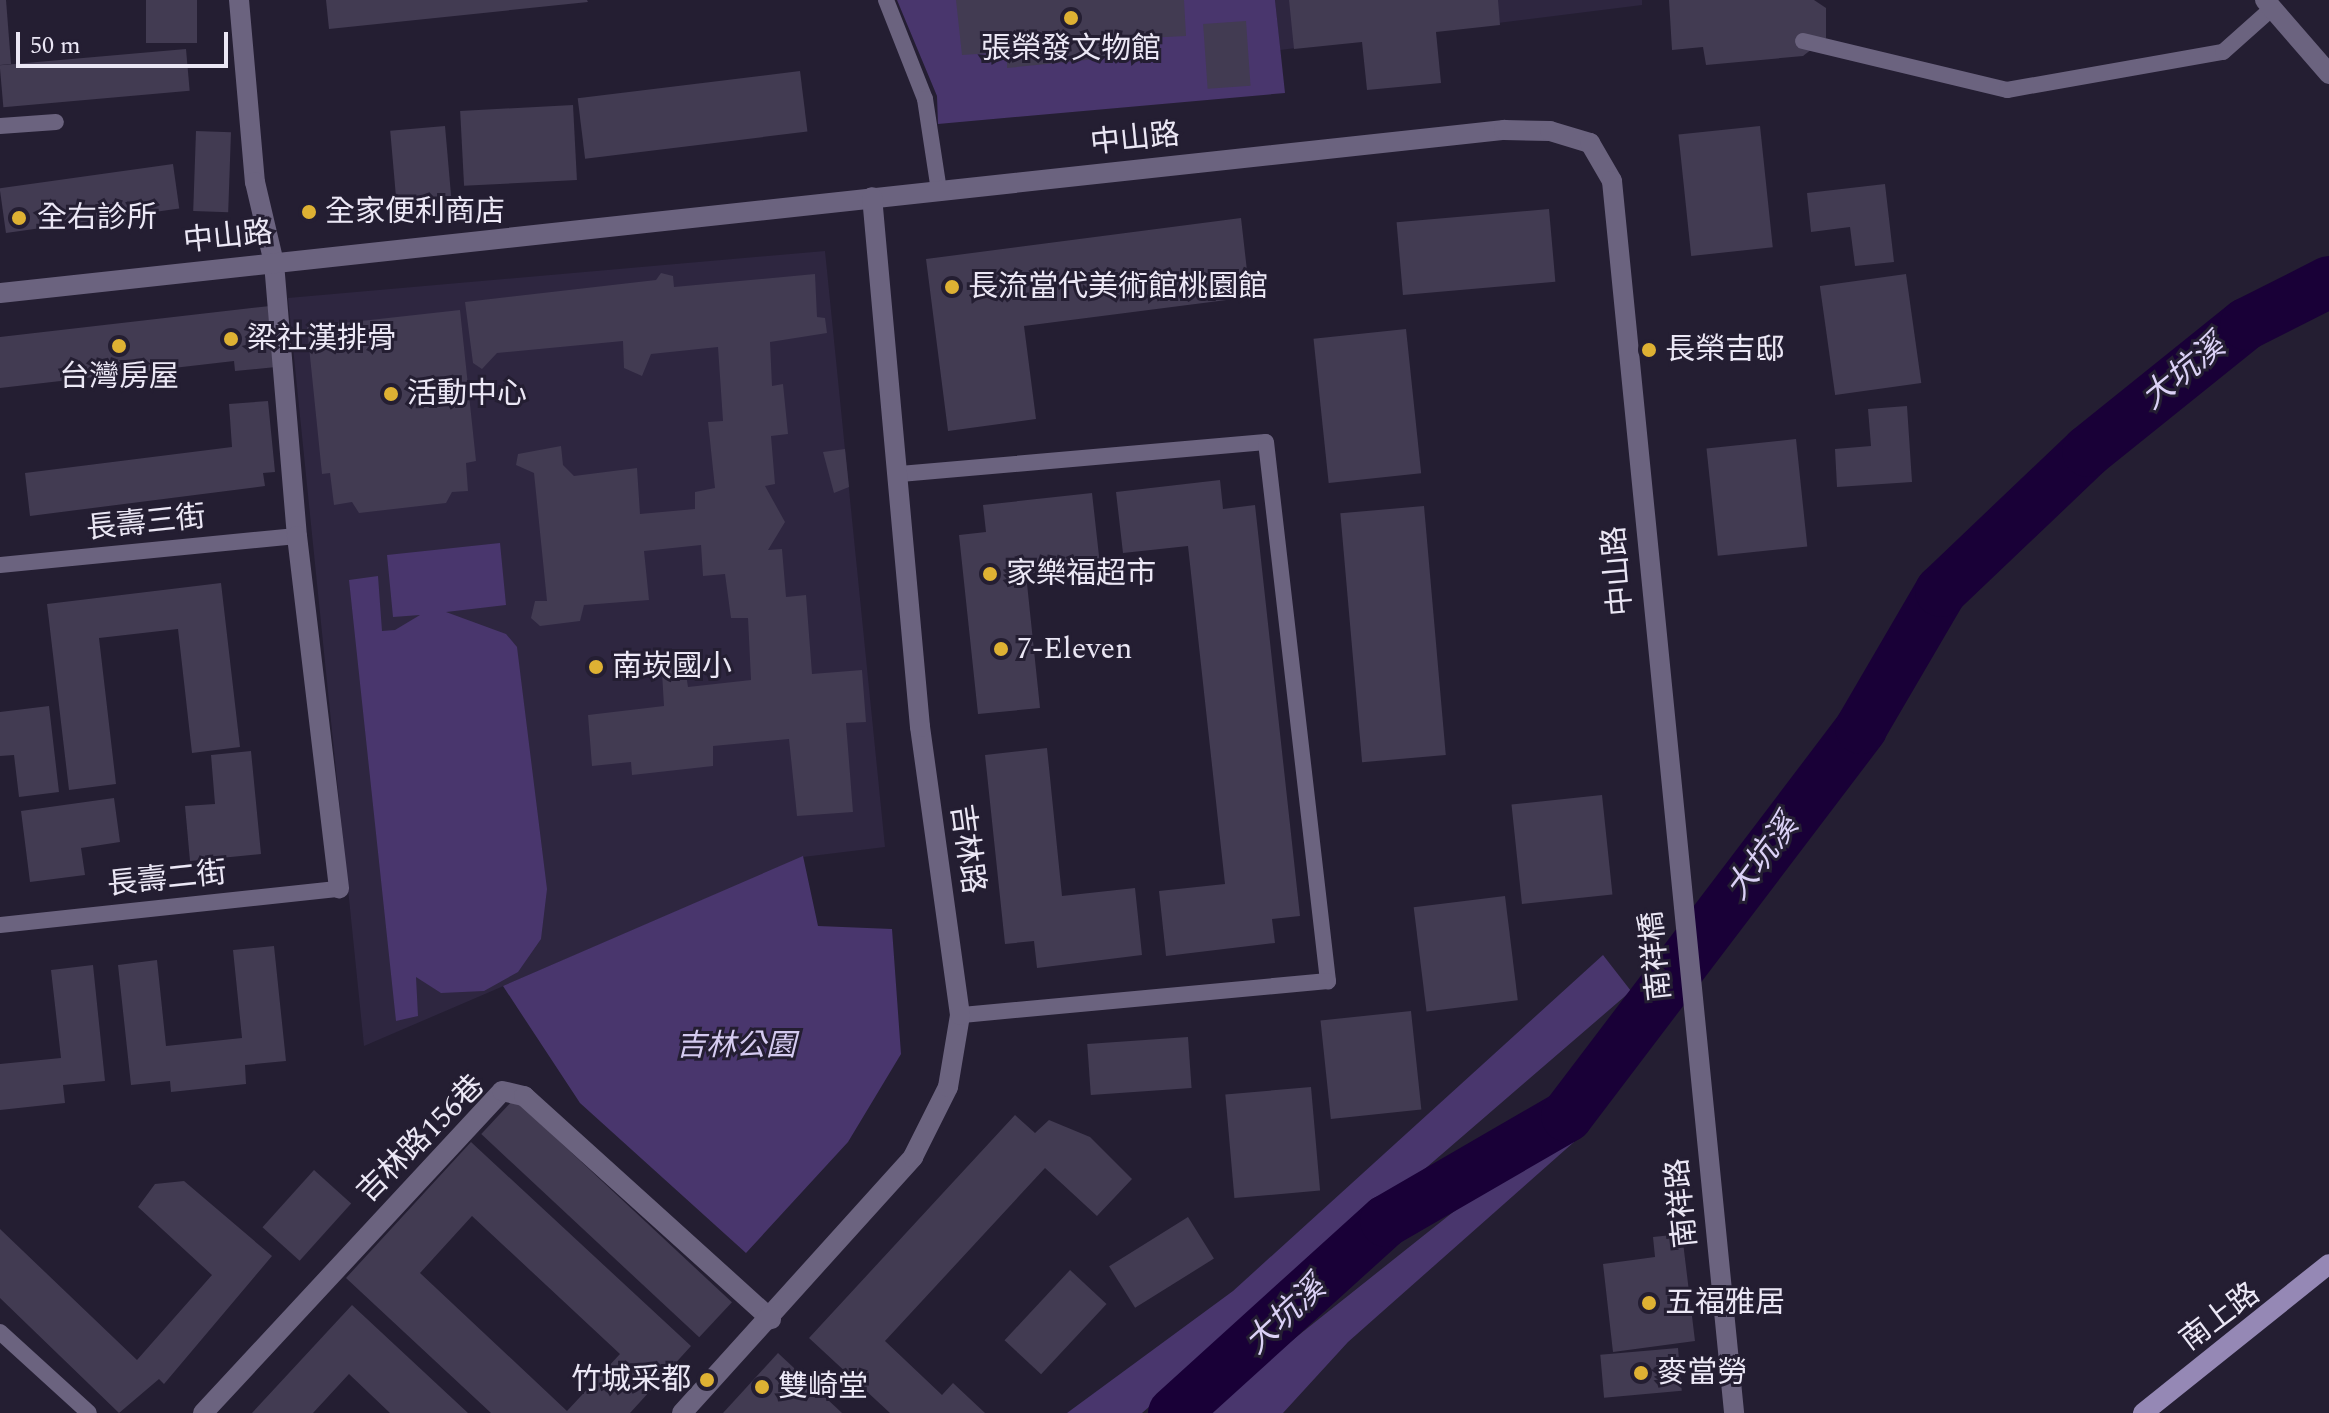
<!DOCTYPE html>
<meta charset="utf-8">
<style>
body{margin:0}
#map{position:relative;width:2329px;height:1413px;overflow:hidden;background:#241e32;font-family:Spectral,"Noto Sans TC",serif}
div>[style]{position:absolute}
.built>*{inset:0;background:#2e2640}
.green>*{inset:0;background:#49366d}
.river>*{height:52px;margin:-26px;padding:0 26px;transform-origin:26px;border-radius:26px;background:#190037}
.building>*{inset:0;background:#423b52;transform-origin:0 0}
.lane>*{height:16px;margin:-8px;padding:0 8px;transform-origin:8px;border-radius:8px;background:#6b637f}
.street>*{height:20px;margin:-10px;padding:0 10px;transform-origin:10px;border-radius:10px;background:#6b637f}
.secondary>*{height:20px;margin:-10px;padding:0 10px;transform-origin:10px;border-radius:10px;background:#9588b5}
.dots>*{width:22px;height:22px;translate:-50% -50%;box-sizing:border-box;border:4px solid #241e32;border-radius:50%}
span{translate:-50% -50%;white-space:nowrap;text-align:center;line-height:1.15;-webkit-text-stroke:6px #241e32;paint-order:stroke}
.poi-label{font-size:30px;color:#ebe7f5}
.left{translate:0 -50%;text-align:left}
.right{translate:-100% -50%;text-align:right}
.street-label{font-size:30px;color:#ebe7f5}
.park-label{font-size:30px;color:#d5cbf0;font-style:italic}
.water-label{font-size:32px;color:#dbd1f6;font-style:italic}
.scale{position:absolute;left:16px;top:32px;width:212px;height:36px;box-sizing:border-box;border:4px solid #ebe7f5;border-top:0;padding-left:10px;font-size:24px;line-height:28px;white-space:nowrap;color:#ebe7f5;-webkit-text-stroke:6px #241e32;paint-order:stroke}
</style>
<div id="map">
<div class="built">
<i style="clip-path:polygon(1275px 0,1642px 0,1642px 5px,1280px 50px)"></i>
<i style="clip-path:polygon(825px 251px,885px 847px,803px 857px,364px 1046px,288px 298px)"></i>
</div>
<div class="green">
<i style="clip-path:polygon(897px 0,1275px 0,1285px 93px,938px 124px,937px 96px)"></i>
<i style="clip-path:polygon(500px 543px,506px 605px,446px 612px,506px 634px,517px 647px,547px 889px,541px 939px,518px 972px,484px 991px,441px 993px,416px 977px,418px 1016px,396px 1021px,349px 580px,378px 576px,382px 631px,395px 630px,420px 615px,393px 617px,387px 555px)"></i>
<i style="clip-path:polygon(803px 856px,818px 926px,892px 929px,901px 1054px,848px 1142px,746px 1253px,580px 1103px,503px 986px)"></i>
<i style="clip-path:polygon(1603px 955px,1631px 991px,1142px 1413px,1067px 1413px,1233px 1291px)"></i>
<i style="clip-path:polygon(1561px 1126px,1574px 1142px,1348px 1342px,1283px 1413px,1201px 1413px)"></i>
</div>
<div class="river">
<i style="left:1174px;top:1413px;width:286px;rotate:-42.2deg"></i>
<i style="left:1386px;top:1221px;width:209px;rotate:-30.1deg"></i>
<i style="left:1567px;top:1116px;width:487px;rotate:-52.8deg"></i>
<i style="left:1861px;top:728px;width:159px;rotate:-59.7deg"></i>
<i style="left:1941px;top:591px;width:203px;rotate:-43.6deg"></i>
<i style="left:2088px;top:451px;width:203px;rotate:-38.8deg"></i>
<i style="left:2246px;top:324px;width:93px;rotate:-26.8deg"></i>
</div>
<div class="building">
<i style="clip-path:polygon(0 0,6px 0,11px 64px,0 65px)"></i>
<i style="left:146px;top:0;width:51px;height:43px"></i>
<i style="clip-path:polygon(326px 0,587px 0,588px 2px,329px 29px)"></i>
<i style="clip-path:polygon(956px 0,1184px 0,1186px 36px,1146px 38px,1146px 54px,1007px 68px,1007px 52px,962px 55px)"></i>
<i style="clip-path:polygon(1289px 0,1498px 0,1500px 25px,1436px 32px,1441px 83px,1367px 90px,1362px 42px,1294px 49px)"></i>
<i style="clip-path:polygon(1669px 0,1814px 0,1826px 8px,1826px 38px,1803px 56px,1706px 65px,1703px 47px,1672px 50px)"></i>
<i style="left:1246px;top:21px;width:65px;height:43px;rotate:86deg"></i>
<i style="left:186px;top:49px;width:42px;height:187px;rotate:85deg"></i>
<i style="left:800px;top:71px;width:61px;height:224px;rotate:83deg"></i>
<i style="left:573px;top:105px;width:75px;height:113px;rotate:87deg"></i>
<i style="left:445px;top:126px;width:84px;height:55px;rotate:85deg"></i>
<i style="left:1760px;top:126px;width:122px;height:82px;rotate:84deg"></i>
<i style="left:196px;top:131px;width:35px;height:80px;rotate:2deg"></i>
<i style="left:173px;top:164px;width:45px;height:175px;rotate:82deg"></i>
<i style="clip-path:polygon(1885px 184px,1894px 262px,1855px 266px,1850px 227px,1811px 232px,1807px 193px)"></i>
<i style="left:1549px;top:209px;width:73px;height:153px;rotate:85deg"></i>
<i style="clip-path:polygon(1241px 218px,1250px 297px,1024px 326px,1036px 419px,948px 431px,926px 259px)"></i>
<i style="clip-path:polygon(661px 273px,673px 276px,674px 287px,815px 274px,817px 317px,825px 318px,827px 333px,770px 342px,772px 386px,783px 384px,788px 434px,771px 436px,775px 484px,765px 486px,785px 522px,768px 550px,782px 549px,786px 597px,806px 595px,812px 674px,862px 670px,866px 722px,846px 723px,853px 812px,797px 816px,789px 739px,713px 746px,713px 766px,632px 775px,631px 762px,592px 766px,588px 715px,664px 706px,662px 673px,672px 663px,685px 668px,688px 687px,751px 680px,748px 618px,731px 618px,725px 574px,703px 576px,701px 545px,644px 551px,649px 600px,584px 605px,580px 621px,540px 626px,531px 618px,535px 601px,547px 601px,534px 473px,516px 465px,518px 454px,561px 446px,563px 465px,574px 476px,637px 468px,640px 514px,695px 509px,695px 492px,715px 488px,708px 422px,723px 421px,718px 347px,651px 354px,642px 376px,624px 368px,623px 341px,497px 353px,482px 369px,473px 363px,465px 302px,656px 280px)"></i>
<i style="left:1906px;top:274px;width:110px;height:87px;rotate:82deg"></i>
<i style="clip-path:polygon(270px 306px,276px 367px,235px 371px,234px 361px,0 388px,0 337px)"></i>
<i style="clip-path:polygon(460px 310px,476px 461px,466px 463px,468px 491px,452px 492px,446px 503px,359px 513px,352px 502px,334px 505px,330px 473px,322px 474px,307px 327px)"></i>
<i style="left:1406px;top:329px;width:145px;height:93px;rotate:84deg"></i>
<i style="clip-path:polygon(268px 401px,275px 472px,263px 473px,265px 486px,30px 516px,25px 473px,232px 447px,229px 404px)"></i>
<i style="clip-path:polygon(1907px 406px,1912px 482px,1837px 487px,1835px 449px,1871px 446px,1868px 409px)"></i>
<i style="left:1796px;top:439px;width:108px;height:90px;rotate:84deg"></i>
<i style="clip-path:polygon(845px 449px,849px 487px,834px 493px,823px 452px)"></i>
<i style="clip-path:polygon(1220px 480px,1223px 509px,1255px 505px,1300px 916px,1272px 919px,1275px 943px,1166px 956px,1159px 891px,1225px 884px,1188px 546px,1123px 553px,1116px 492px)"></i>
<i style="clip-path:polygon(1092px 493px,1100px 565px,1026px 574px,1040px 708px,978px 714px,959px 535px,986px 532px,983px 505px)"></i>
<i style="left:1424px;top:506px;width:250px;height:84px;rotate:85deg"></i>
<i style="clip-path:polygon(221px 583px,240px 747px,192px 753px,178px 629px,99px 638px,116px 784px,69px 790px,47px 604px)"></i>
<i style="clip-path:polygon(49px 706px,59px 792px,19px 797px,14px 755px,0 756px,0 712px)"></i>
<i style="clip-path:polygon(1047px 748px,1062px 896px,1135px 888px,1142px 955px,1037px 968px,1034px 941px,1005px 944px,985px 755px)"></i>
<i style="clip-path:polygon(251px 751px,261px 854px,190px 861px,185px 806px,215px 804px,211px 755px)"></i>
<i style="left:1602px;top:795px;width:100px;height:91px;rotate:84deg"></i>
<i style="clip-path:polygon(114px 798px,120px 842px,81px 848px,85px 875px,30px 882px,21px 811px)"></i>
<i style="left:1505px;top:896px;width:105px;height:92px;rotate:83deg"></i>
<i style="clip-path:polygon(274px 946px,286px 1061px,245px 1065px,246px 1084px,171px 1092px,170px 1081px,131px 1085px,118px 965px,157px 960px,166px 1046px,242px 1038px,233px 950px)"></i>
<i style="clip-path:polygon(93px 965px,105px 1081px,63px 1085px,65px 1103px,0 1110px,0 1064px,61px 1058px,51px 970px)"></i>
<i style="left:1411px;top:1011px;width:99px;height:91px;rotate:84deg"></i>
<i style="left:1188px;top:1037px;width:51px;height:101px;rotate:86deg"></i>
<i style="left:1311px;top:1087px;width:104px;height:86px;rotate:85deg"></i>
<i style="left:514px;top:1099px;width:298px;height:48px;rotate:43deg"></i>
<i style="clip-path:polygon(1015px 1115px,1035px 1133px,1049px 1120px,1090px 1137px,1132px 1179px,1097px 1216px,1045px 1168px,885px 1341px,942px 1395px,953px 1383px,985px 1413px,890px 1413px,809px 1338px)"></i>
<i style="clip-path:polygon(evenodd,471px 1142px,691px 1346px,630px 1413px,491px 1413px,346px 1278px,471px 1142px,472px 1216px,620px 1354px,567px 1411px,420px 1273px,472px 1216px)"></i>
<i style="left:314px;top:1170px;width:50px;height:77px;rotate:42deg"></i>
<i style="clip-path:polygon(184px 1181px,272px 1256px,164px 1384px,159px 1379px,119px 1413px,0 1298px,0 1229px,137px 1360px,212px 1275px,138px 1207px,155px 1184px)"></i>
<i style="left:1188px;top:1217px;width:49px;height:93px;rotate:58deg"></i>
<i style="clip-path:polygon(1682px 1234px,1695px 1341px,1613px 1352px,1603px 1264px,1655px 1257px,1653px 1237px)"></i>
<i style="left:1070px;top:1270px;width:50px;height:96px;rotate:43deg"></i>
<i style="clip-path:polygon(352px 1305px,468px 1413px,390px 1413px,349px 1374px,313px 1413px,252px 1413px)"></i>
<i style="left:1678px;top:1348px;width:43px;height:78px;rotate:85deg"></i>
<i style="clip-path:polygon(778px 1353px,842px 1413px,723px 1413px)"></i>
</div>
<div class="lane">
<i style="left:886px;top:0;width:106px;rotate:68.5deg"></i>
<i style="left:925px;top:99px;width:92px;rotate:81.3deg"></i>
<i style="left:1803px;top:41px;width:210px;rotate:13.5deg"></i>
<i style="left:2007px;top:90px;width:219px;rotate:-10deg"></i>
<i style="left:2223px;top:52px;width:62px;rotate:-41.7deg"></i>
<i style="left:0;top:126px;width:56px;rotate:-4.1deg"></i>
<i style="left:900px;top:474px;width:367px;rotate:-5deg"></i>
<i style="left:1266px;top:442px;width:543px;rotate:83.44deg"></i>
<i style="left:1328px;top:981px;width:370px;rotate:174.7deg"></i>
<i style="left:0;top:565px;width:298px;rotate:-5.6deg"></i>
<i style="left:0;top:925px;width:341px;rotate:-6.1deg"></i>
<i style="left:0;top:1332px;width:120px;rotate:42.3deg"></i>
</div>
<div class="street">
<i style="left:239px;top:0;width:183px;rotate:85deg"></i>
<i style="left:255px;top:182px;width:83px;rotate:76.8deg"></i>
<i style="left:274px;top:263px;width:274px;rotate:85.2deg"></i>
<i style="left:297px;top:536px;width:355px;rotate:83.2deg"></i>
<i style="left:2265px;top:0;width:98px;rotate:49.1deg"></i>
<i style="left:0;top:293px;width:1513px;rotate:-6.19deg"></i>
<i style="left:1504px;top:130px;width:46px;rotate:1.2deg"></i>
<i style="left:1550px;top:131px;width:42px;rotate:16.7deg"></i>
<i style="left:1590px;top:143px;width:44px;rotate:59.9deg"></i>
<i style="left:1612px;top:181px;width:1238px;rotate:84.34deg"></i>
<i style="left:203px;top:1413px;width:439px;rotate:-47.1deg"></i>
<i style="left:502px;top:1091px;width:23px;rotate:13deg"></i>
<i style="left:524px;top:1096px;width:333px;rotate:42.1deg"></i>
<i style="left:682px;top:1413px;width:345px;rotate:-47.9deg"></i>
<i style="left:913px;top:1157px;width:78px;rotate:-63.4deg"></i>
<i style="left:948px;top:1087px;width:73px;rotate:-80.5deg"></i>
<i style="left:960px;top:1015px;width:291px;rotate:-97.9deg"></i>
<i style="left:920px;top:727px;width:532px;rotate:-95.17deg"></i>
</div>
<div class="secondary">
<i style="left:2143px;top:1413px;width:238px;rotate:-38.7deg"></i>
</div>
<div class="dots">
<i style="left:1071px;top:18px;background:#deb133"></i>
<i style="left:309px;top:212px;background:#deb133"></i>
<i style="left:19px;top:218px;background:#deb133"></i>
<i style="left:952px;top:287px;background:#deb133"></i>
<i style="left:231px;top:339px;background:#deb133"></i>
<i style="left:119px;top:346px;background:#deb133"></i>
<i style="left:1649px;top:350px;background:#deb133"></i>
<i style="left:391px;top:394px;background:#deb133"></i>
<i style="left:990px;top:574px;background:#deb133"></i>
<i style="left:1001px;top:649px;background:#deb133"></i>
<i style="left:596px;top:667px;background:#deb133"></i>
<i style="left:1649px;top:1303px;background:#deb133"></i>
<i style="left:1641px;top:1373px;background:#deb133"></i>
<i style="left:707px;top:1380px;background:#deb133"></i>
<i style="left:762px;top:1387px;background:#deb133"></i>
</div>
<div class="poi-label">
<span style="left:1071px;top:49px">張榮發文物館</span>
<span class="left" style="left:325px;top:212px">全家便利商店</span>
<span class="left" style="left:37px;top:218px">全右診所</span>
<span class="left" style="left:968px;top:287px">長流當代美術館桃園館</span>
<span class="left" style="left:247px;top:339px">梁社漢排骨</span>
<span class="left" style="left:1665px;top:350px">長榮吉邸</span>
<span style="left:119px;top:377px">台灣房屋</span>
<span class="left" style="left:407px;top:394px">活動中心</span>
<span class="left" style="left:1006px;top:574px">家樂福超市</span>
<span class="left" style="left:1017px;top:649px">7-Eleven</span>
<span class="left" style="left:612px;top:667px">南崁國小</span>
<span class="left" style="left:1665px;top:1303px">五福雅居</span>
<span class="left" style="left:1657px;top:1373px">麥當勞</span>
<span class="right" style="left:691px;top:1380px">竹城采都</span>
<span class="left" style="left:778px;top:1387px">雙崎堂</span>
</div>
<div class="street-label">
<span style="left:1135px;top:139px;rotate:-6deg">中山路</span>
<span style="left:228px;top:237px;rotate:-6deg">中山路</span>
<span style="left:146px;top:523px;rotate:-6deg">長壽三街</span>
<span style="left:1618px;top:571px;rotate:-95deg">中山路</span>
<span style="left:967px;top:849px;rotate:82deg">吉林路</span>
<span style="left:167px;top:879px;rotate:-6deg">長壽二街</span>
<span style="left:1656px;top:956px;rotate:-96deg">南祥橋</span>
<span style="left:421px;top:1139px;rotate:-45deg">吉林路156巷</span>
<span style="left:1682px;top:1203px;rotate:-96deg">南祥路</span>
<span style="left:2220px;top:1317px;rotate:-37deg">南上路</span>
</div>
<div class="park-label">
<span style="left:736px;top:1046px">吉林公園</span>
</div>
<div class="water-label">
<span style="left:2184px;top:373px;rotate:-39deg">大坑溪</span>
<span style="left:1763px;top:858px;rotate:-53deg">大坑溪</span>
<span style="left:1286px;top:1316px;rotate:-43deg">大坑溪</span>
</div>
<div class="scale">50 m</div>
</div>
